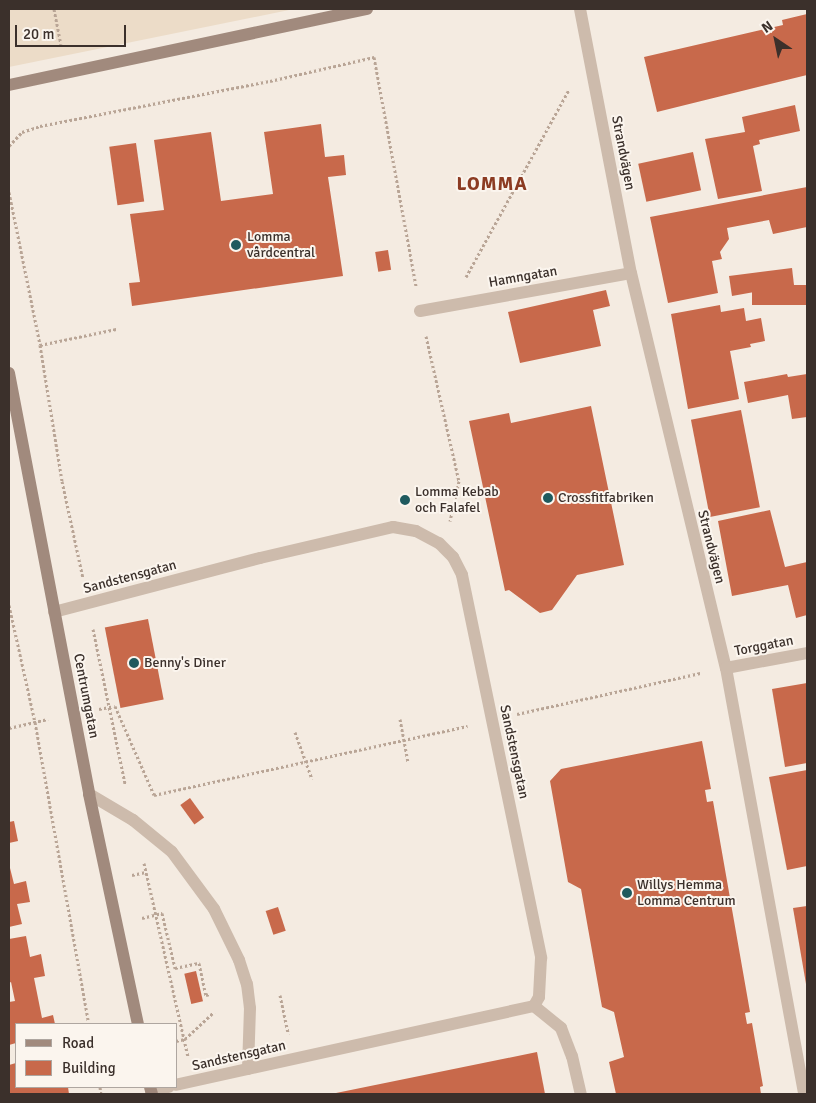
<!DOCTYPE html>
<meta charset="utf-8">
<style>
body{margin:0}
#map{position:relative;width:816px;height:1103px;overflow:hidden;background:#f4ebe1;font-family:Signika,sans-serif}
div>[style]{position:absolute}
.plaza>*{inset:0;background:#ecdcc8}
.building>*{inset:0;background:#c8694b;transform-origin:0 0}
.path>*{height:3px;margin-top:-1.5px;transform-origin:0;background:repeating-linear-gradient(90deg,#b9a596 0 2.5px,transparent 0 5px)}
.lane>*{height:12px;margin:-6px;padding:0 6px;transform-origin:6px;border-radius:6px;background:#cdbbac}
.street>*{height:12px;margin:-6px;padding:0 6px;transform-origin:6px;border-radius:6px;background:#cdbbac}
.secondary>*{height:12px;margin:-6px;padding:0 6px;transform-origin:6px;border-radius:6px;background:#a18a7d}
.dots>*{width:14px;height:14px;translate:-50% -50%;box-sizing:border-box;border:2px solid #fbf5ee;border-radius:50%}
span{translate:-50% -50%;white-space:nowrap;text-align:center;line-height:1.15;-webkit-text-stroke:4px #fbf5ee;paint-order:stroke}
.street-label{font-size:14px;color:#3b302b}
.poi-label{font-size:14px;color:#3b302b}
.left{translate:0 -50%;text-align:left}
.district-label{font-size:19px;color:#8c3b22;font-weight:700;letter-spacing:1px}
.frame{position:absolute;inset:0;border:10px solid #3b302b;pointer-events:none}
.legend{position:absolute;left:15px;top:1023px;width:162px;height:65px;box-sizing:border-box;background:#fbf5ee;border:1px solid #aea6a0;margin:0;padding:6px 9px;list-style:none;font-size:15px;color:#3b302b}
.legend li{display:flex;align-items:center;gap:10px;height:25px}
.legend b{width:25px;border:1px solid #aea6a0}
.north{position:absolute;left:751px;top:15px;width:50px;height:50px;-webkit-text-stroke:4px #fbf5ee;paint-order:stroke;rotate:326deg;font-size:14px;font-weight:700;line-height:20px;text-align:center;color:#3b302b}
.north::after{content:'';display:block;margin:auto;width:18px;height:22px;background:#3b302b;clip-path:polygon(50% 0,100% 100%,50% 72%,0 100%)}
.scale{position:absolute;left:15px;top:25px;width:111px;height:22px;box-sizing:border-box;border:2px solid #3b302b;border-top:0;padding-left:6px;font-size:15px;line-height:18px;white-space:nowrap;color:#3b302b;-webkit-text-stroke:4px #fbf5ee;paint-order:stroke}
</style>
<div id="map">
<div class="plaza">
<i style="clip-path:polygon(9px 9px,294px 9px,9px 67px)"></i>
</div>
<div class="building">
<i style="clip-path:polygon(807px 14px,807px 75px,657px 112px,644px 57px,783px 25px,782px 20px)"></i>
<i style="clip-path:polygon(795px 105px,800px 131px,759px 140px,760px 144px,753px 146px,762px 191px,718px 199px,705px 139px,745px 132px,742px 117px)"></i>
<i style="clip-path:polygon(321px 124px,325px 157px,344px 155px,346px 175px,328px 177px,343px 276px,132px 306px,129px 283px,140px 282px,130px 214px,164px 210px,154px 140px,211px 132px,221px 201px,273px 194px,264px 132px)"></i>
<i style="left:136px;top:143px;width:59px;height:27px;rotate:82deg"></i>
<i style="left:693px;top:152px;width:39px;height:56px;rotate:78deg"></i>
<i style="clip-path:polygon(807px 187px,807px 227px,773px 234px,769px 220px,727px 228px,729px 239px,720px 252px,722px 259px,712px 261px,718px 293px,668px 303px,650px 217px)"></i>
<i style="left:388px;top:250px;width:20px;height:13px;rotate:81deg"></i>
<i style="clip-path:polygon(792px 268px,794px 285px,732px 296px,729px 276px)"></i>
<i style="left:807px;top:285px;width:20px;height:55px;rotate:90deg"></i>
<i style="clip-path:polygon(606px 290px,610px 306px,593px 310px,601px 346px,520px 363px,508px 312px)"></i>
<i style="clip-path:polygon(720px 305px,721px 312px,744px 308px,746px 321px,761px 318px,765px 341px,750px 344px,751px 347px,730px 351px,739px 399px,688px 409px,671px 314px)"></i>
<i style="clip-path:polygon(787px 374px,788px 377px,807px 374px,807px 417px,792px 419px,788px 395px,748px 403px,744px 382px)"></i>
<i style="clip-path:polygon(591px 406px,624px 565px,577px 575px,552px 610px,540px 613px,509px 590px,505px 591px,469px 421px,509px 413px,511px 423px)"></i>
<i style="left:741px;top:410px;width:99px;height:51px;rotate:79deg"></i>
<i style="clip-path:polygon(770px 510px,785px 567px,807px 562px,807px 615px,796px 618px,788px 585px,732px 596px,718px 521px)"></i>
<i style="left:148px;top:619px;width:82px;height:44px;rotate:79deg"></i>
<i style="clip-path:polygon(807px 683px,807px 763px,785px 767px,772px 689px)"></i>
<i style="clip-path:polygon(702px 741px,711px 789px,705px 790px,707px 802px,713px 801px,750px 1012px,745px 1013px,747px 1024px,752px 1023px,763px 1086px,760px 1087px,761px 1094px,616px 1094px,609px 1062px,624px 1057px,614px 1012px,602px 1007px,581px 889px,568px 882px,550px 781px,561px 769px)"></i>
<i style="clip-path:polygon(807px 770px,807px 866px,787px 870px,769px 777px)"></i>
<i style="left:190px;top:798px;width:24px;height:12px;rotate:54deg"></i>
<i style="clip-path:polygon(14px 821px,18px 841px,9px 843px,9px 822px)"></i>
<i style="clip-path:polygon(9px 864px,14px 884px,26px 881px,30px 902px,17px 904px,22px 924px,9px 927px)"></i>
<i style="clip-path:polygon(807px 906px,807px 984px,806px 984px,793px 908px)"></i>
<i style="left:278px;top:907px;width:25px;height:13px;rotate:72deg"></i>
<i style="clip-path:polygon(26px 936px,30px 957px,41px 954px,45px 976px,34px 978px,42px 1018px,53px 1015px,55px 1024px,16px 1024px,16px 1043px,9px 1045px,9px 1002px,15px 1001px,11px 982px,9px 983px,9px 939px)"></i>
<i style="left:196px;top:971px;width:31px;height:12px;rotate:77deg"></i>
<i style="clip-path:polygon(537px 1052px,545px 1094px,336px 1094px,336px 1093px)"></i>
<i style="clip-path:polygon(16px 1063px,16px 1087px,68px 1087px,69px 1094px,9px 1094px,9px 1065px)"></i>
</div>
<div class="path">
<i style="left:54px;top:9px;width:36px;rotate:79deg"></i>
<i style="left:9px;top:146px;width:19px;rotate:-47deg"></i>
<i style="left:22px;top:132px;width:19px;rotate:-18deg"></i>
<i style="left:40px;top:126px;width:234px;rotate:-11.1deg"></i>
<i style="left:270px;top:81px;width:107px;rotate:-13deg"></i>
<i style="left:374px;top:57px;width:233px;rotate:79.6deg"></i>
<i style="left:9px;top:192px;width:156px;rotate:78.5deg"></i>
<i style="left:40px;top:345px;width:138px;rotate:80.8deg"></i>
<i style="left:62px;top:481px;width:99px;rotate:77.8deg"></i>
<i style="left:466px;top:277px;width:213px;rotate:-61.2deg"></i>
<i style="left:426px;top:336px;width:149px;rotate:77.2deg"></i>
<i style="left:459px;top:481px;width:41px;rotate:102.7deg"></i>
<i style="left:40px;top:345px;width:78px;rotate:-11.9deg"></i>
<i style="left:9px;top:605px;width:120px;rotate:77.5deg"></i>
<i style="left:35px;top:722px;width:307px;rotate:79.9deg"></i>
<i style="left:93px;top:629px;width:158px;rotate:78.3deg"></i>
<i style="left:99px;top:709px;width:16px;rotate:-11deg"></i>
<i style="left:115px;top:706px;width:97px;rotate:66.3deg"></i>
<i style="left:154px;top:795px;width:321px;rotate:-12.4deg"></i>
<i style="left:517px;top:714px;width:189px;rotate:-12.6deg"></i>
<i style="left:400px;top:719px;width:44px;rotate:79.5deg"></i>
<i style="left:9px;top:728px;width:40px;rotate:-13deg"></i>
<i style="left:295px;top:732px;width:50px;rotate:70.1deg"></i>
<i style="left:144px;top:863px;width:199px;rotate:77.2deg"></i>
<i style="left:132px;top:875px;width:14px;rotate:-12deg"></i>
<i style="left:142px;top:918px;width:21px;rotate:-14deg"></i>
<i style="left:162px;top:913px;width:57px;rotate:76.7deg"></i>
<i style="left:175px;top:968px;width:25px;rotate:-12deg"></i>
<i style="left:199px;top:963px;width:33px;rotate:78deg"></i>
<i style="left:206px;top:995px;width:4px;rotate:-14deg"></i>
<i style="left:280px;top:995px;width:40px;rotate:78deg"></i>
<i style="left:176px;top:1041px;width:9px;rotate:-13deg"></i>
<i style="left:185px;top:1039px;width:40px;rotate:-43deg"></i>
<i style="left:100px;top:1087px;width:7px;rotate:82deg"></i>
</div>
<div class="lane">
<i style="left:89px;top:794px;width:51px;rotate:30.6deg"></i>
<i style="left:133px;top:820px;width:50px;rotate:39.4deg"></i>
<i style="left:172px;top:852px;width:71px;rotate:53.6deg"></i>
<i style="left:214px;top:909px;width:57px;rotate:63.9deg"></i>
<i style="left:239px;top:960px;width:25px;rotate:72deg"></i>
<i style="left:247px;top:984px;width:24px;rotate:83deg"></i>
<i style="left:250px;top:1008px;width:61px;rotate:91.9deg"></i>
</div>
<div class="street">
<i style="left:580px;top:9px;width:269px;rotate:79.1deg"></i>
<i style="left:631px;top:273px;width:406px;rotate:76.5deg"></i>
<i style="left:726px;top:668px;width:433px;rotate:79.6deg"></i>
<i style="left:420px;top:311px;width:214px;rotate:-10.2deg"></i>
<i style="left:54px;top:612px;width:213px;rotate:-14.7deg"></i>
<i style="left:260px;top:558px;width:137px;rotate:-13.1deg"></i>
<i style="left:393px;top:527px;width:23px;rotate:10deg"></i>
<i style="left:416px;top:531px;width:26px;rotate:28deg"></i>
<i style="left:439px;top:543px;width:20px;rotate:45deg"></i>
<i style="left:453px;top:557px;width:20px;rotate:63deg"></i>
<i style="left:462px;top:575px;width:391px;rotate:78.3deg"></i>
<i style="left:541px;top:958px;width:39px;rotate:93deg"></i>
<i style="left:539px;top:997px;width:10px;rotate:119deg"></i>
<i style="left:534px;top:1006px;width:367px;rotate:167.6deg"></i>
<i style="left:726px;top:668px;width:82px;rotate:-10.5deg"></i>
<i style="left:534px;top:1006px;width:35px;rotate:39deg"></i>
<i style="left:561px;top:1028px;width:30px;rotate:69deg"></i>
<i style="left:572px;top:1056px;width:39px;rotate:77deg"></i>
<i style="left:151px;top:1091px;width:18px;rotate:-13deg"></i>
</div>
<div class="secondary">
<i style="left:9px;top:85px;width:366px;rotate:-12deg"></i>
<i style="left:9px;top:373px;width:429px;rotate:79.2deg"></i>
<i style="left:89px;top:794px;width:235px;rotate:78deg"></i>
<i style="left:150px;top:1087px;width:7px;rotate:74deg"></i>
</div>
<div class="dots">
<i style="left:236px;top:245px;background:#1f5a5e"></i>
<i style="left:548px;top:498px;background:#1f5a5e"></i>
<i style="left:405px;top:500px;background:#1f5a5e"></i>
<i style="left:134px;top:663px;background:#1f5a5e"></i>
<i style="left:627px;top:893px;background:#1f5a5e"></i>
</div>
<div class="street-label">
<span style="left:623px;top:153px;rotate:79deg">Strandvägen</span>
<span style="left:523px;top:277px;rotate:-10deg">Hamngatan</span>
<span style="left:711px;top:547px;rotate:76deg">Strandvägen</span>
<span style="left:130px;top:577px;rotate:-15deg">Sandstensgatan</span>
<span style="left:764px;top:646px;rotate:-11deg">Torggatan</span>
<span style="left:86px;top:696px;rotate:79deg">Centrumgatan</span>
<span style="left:514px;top:752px;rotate:78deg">Sandstensgatan</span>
<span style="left:239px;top:1056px;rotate:-13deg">Sandstensgatan</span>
</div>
<div class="poi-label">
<span class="left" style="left:247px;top:245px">Lomma<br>vårdcentral</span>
<span class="left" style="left:415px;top:500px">Lomma Kebab<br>och Falafel</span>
<span class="left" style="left:558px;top:498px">Crossfitfabriken</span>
<span class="left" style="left:144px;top:663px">Benny's Diner</span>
<span class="left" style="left:637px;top:893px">Willys Hemma<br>Lomma Centrum</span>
</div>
<div class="district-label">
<span style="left:492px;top:185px">LOMMA</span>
</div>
<div class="frame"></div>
<ul class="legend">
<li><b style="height:6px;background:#a18a7d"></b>Road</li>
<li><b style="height:14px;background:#c8694b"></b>Building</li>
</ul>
<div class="north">N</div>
<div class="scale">20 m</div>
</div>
